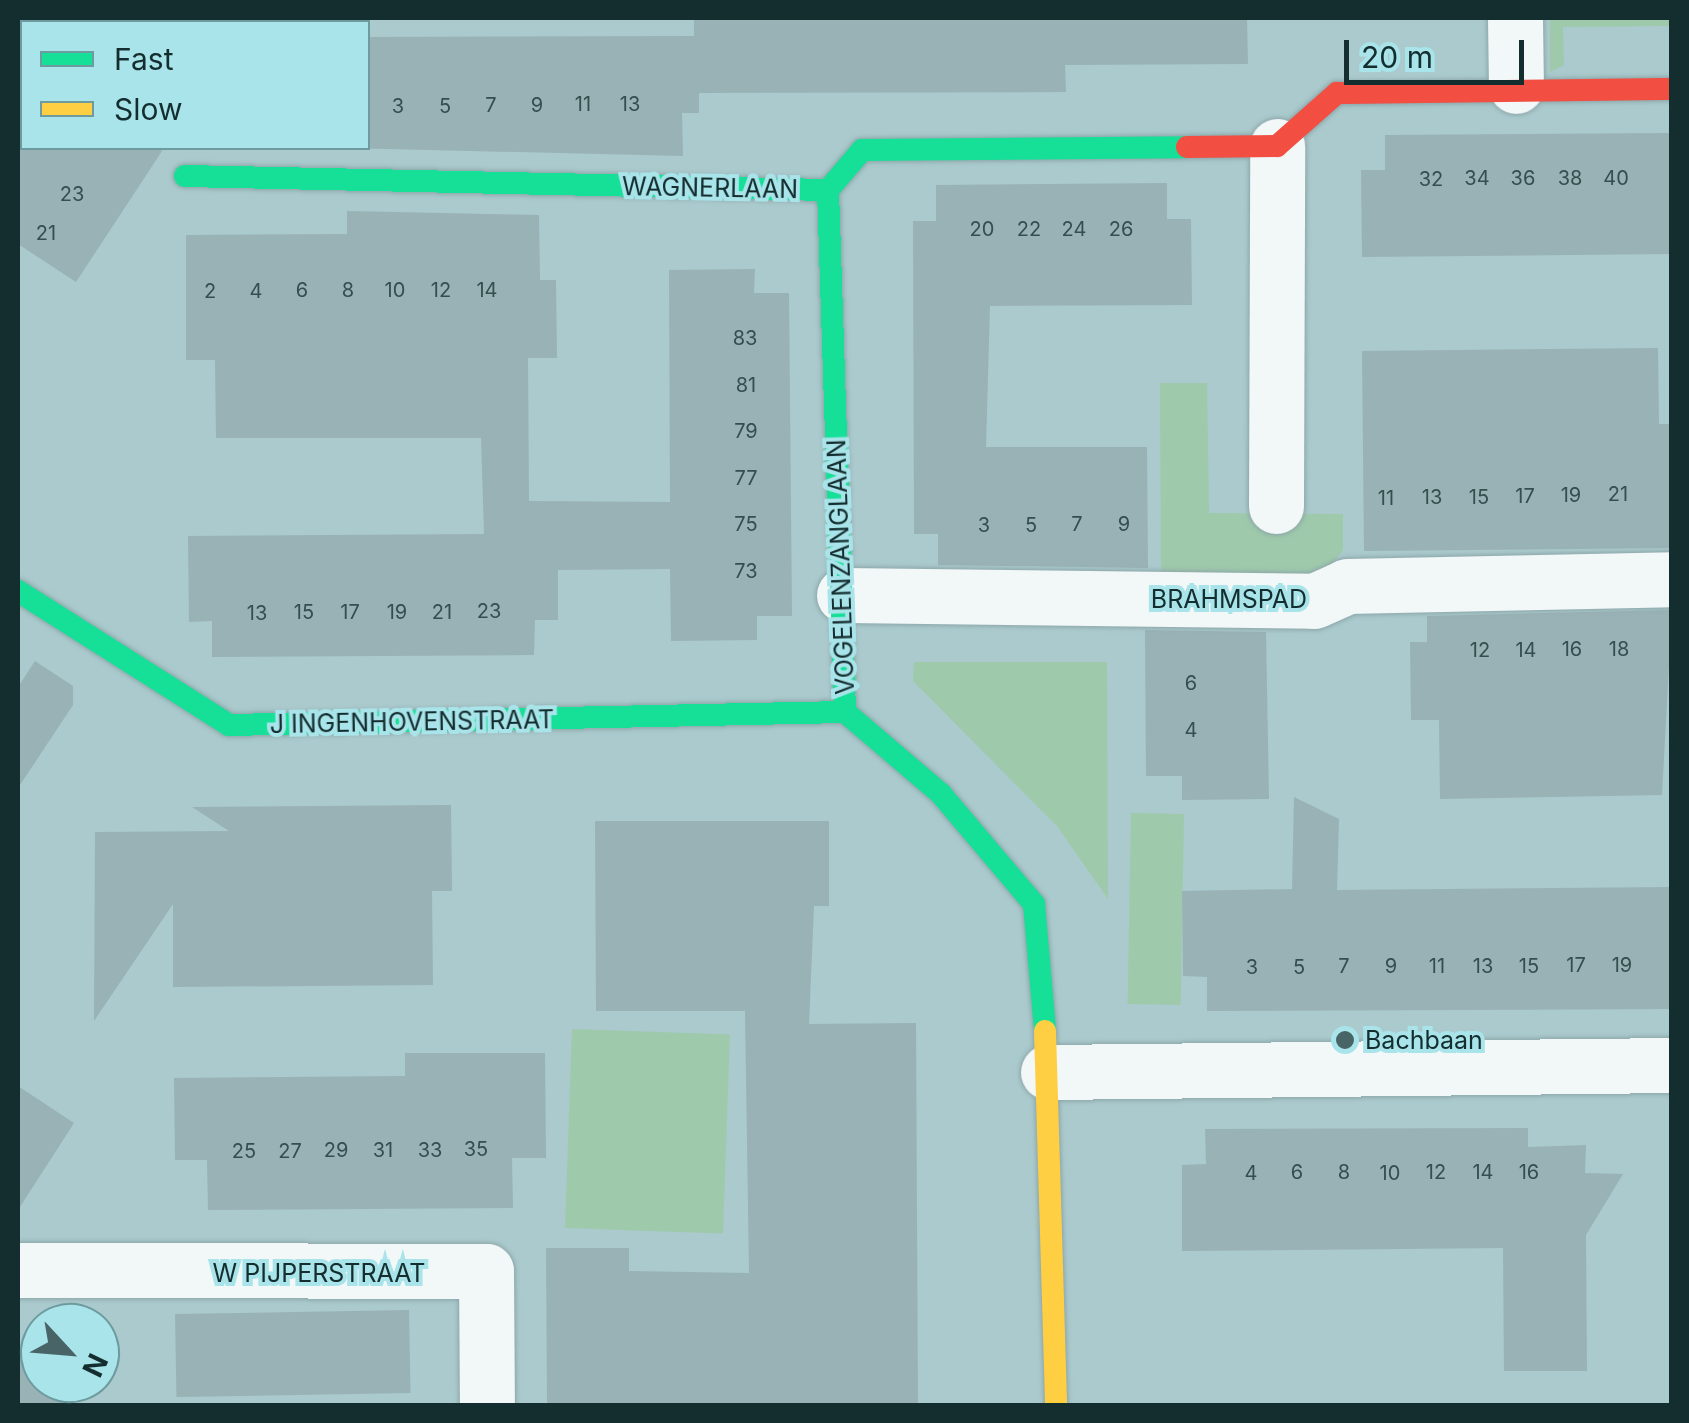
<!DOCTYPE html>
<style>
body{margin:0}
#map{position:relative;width:1689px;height:1423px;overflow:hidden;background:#aacacd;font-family:Inter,sans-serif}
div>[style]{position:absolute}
.green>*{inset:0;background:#9ec9aa;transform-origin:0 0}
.building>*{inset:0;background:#99b2b5;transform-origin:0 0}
.roads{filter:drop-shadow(0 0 2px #8da7aa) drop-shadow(0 0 2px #8da7aa)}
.street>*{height:55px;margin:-27.5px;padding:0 27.5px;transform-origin:27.5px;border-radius:27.5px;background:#f2f7f8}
.fast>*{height:22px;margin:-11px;padding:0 11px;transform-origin:11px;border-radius:11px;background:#16e098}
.slow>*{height:22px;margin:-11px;padding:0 11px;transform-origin:11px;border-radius:11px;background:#ffcf43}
.jam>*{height:22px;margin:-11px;padding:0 11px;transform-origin:11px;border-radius:11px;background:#f24e42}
.dots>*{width:28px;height:28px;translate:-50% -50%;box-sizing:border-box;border:5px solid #a8e4e9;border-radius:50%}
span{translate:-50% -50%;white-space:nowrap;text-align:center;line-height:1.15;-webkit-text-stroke:8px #a8e4e9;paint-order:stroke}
.number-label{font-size:20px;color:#354e50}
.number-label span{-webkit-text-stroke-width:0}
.street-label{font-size:25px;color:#142d2f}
.poi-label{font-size:25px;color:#142d2f}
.left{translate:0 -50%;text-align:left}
.frame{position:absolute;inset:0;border:20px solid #142d2f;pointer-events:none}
.legend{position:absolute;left:20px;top:20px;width:350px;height:130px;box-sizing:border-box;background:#a8e4e9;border:2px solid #6d9b9f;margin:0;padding:12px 18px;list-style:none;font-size:30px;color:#142d2f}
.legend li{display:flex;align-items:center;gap:20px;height:50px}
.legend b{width:50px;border:2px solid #6d9b9f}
.north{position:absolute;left:20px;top:1303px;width:100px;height:100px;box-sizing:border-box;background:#a8e4e9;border:2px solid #6d9b9f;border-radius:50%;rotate:116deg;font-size:28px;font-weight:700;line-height:40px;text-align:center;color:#142d2f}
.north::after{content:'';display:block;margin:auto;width:35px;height:45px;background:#486466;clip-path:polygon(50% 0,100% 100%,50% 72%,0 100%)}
.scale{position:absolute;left:1344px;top:40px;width:180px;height:45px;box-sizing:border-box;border:5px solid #142d2f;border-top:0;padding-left:12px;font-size:30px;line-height:35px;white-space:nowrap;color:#142d2f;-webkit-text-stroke:8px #a8e4e9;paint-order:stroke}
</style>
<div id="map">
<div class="green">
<i style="clip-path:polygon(1550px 18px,1671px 18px,1671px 26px,1563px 27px,1564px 65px,1550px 72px)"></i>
<i style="clip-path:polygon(1160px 383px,1207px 383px,1209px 513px,1343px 514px,1343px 550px,1312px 589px,1161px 572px)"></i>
<i style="clip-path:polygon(914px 662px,1107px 662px,1108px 899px,1057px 826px,913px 681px)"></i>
<i style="left:1131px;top:813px;width:53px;height:191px;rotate:1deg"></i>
<i style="left:572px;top:1029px;width:158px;height:199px;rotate:2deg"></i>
</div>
<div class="building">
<i style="clip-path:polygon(694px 18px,1247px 18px,1248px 64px,1065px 65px,1066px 92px,699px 93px,699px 113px,682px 113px,683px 156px,346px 148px,368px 148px,368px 37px,694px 36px)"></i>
<i style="clip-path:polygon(1672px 133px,1672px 254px,1362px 257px,1361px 170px,1385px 170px,1385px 135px)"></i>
<i style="clip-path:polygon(18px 148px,164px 148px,76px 282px,18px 244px)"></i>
<i style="clip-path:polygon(1167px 183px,1167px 219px,1191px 219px,1192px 305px,990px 306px,986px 447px,1147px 447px,1148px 568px,938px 565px,938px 534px,914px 534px,913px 221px,936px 221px,936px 185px)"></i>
<i style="clip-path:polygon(347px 211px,539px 215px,540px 280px,556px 280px,557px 358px,528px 358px,529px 501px,670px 502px,669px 270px,755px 269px,754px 293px,789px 293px,792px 616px,757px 616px,757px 640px,671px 641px,670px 569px,558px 570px,558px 620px,535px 620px,534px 655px,212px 657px,212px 621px,189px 622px,188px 536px,484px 534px,481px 438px,216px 438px,215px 360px,186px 360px,186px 235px,347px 234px)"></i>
<i style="clip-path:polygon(1658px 348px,1659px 424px,1671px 424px,1671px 548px,1364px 551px,1362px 351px)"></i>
<i style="clip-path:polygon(1672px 610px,1662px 795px,1440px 799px,1439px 720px,1411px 720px,1410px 642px,1427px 642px,1427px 616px)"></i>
<i style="clip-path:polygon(1145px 630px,1266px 632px,1269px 799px,1182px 800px,1182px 776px,1146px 776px)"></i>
<i style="clip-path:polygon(35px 661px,73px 686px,73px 705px,18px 788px,18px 687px)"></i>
<i style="clip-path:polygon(1294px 797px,1339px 819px,1337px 890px,1672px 887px,1672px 1009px,1207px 1011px,1207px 977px,1183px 976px,1182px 891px,1292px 889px)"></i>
<i style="clip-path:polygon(451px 805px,452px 891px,432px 891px,433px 985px,173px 987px,173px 904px,94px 1021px,95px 832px,229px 831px,192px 807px)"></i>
<i style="clip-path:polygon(595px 821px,829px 821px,829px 906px,814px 906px,809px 1024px,916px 1023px,918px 1406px,547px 1406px,546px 1248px,629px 1248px,629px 1271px,749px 1273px,745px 1011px,596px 1011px)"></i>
<i style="clip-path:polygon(405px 1053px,545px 1053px,546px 1158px,512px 1158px,513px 1208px,208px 1210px,207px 1160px,175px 1160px,174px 1078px,405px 1076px)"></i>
<i style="clip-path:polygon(18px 1086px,74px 1123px,18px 1210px)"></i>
<i style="clip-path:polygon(1528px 1128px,1528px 1147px,1586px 1145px,1585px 1173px,1623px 1174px,1586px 1235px,1587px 1371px,1504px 1371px,1503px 1248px,1182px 1251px,1182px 1165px,1206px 1164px,1205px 1129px)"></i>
<i style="left:409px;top:1310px;width:83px;height:234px;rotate:89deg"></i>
<i style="clip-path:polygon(40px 1351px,40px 1383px,73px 1383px,74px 1406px,18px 1406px,18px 1352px)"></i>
</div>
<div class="roads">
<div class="street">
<i style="left:1515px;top:18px;width:68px;rotate:89.2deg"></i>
<i style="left:1276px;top:506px;width:360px;rotate:-89.8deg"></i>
<i style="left:844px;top:595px;width:470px;rotate:0.7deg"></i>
<i style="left:1314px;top:601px;width:36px;rotate:-24deg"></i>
<i style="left:1347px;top:586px;width:325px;rotate:-1.2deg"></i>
<i style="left:1048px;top:1072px;width:624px;rotate:-0.64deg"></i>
<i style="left:18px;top:1270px;width:468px;rotate:0.1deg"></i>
<i style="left:486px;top:1271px;width:135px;rotate:89.6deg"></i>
</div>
<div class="fast">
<i style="left:185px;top:176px;width:643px;rotate:1.25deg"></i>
<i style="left:828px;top:190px;width:52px;rotate:-49.6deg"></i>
<i style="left:862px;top:150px;width:325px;rotate:-0.5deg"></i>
<i style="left:828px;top:190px;width:522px;rotate:88.13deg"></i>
<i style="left:845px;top:712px;width:126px;rotate:40.5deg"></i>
<i style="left:941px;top:794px;width:144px;rotate:49.8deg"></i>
<i style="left:1034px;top:904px;width:127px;rotate:85deg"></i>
<i style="left:18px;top:591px;width:250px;rotate:32.4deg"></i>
<i style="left:229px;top:725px;width:616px;rotate:-1.21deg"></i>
</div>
<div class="slow">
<i style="left:1045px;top:1031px;width:375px;rotate:88.3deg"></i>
</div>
<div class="jam">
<i style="left:1187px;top:147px;width:90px;rotate:-0.6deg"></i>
<i style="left:1277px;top:146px;width:80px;rotate:-41.5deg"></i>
<i style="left:1337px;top:93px;width:335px;rotate:-0.7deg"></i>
</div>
</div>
<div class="dots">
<i style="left:1345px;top:1040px;background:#486466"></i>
</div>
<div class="number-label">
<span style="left:583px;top:104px">11</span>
<span style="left:630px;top:104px">13</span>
<span style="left:491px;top:105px">7</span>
<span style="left:537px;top:105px">9</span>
<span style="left:398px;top:106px">3</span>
<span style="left:445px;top:106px">5</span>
<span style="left:1477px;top:178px">34</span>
<span style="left:1523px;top:178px">36</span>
<span style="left:1570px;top:178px">38</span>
<span style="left:1616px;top:178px">40</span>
<span style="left:1431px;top:179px">32</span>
<span style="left:72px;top:194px">23</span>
<span style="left:982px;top:229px">20</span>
<span style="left:1029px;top:229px">22</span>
<span style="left:1074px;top:229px">24</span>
<span style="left:1121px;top:229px">26</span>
<span style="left:46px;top:233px">21</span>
<span style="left:302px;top:290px">6</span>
<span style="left:348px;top:290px">8</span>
<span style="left:395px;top:290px">10</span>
<span style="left:441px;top:290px">12</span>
<span style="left:487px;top:290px">14</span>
<span style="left:210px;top:291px">2</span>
<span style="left:256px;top:291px">4</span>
<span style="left:745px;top:338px">83</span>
<span style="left:746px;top:385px">81</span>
<span style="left:746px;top:431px">79</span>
<span style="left:746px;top:478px">77</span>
<span style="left:1618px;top:494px">21</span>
<span style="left:1571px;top:495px">19</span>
<span style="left:1525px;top:496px">17</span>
<span style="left:1432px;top:497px">13</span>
<span style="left:1479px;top:497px">15</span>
<span style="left:1386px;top:498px">11</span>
<span style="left:746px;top:524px">75</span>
<span style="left:1077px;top:524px">7</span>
<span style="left:1124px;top:524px">9</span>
<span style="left:984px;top:525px">3</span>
<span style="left:1031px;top:525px">5</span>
<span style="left:746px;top:571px">73</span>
<span style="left:489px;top:611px">23</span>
<span style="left:304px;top:612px">15</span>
<span style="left:350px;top:612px">17</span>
<span style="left:397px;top:612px">19</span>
<span style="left:442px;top:612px">21</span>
<span style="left:257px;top:613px">13</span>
<span style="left:1572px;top:649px">16</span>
<span style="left:1619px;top:649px">18</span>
<span style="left:1480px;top:650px">12</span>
<span style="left:1526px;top:650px">14</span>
<span style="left:1191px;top:683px">6</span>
<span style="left:1191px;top:730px">4</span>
<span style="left:1576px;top:965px">17</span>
<span style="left:1622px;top:965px">19</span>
<span style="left:1344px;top:966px">7</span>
<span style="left:1391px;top:966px">9</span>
<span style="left:1437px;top:966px">11</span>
<span style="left:1483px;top:966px">13</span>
<span style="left:1529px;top:966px">15</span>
<span style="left:1252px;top:967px">3</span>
<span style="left:1299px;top:967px">5</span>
<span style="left:476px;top:1149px">35</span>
<span style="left:336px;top:1150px">29</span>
<span style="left:383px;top:1150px">31</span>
<span style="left:430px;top:1150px">33</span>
<span style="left:244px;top:1151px">25</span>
<span style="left:290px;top:1151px">27</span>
<span style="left:1297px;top:1172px">6</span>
<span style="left:1344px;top:1172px">8</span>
<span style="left:1436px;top:1172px">12</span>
<span style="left:1483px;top:1172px">14</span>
<span style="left:1529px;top:1172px">16</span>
<span style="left:1251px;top:1173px">4</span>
<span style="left:1390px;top:1173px">10</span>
</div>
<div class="street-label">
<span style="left:710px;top:188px;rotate:1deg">WAGNERLAAN</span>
<span style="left:841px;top:567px;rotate:-92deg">VOGELENZANGLAAN</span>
<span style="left:1229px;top:599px">BRAHMSPAD</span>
<span style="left:412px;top:722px;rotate:-1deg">J INGENHOVENSTRAAT</span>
<span style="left:319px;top:1273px">W PIJPERSTRAAT</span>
</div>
<div class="poi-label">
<span class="left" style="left:1365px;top:1040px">Bachbaan</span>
</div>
<div class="frame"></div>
<ul class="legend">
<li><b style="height:12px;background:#16e098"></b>Fast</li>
<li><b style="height:12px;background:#ffcf43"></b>Slow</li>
</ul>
<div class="north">N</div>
<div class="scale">20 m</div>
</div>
